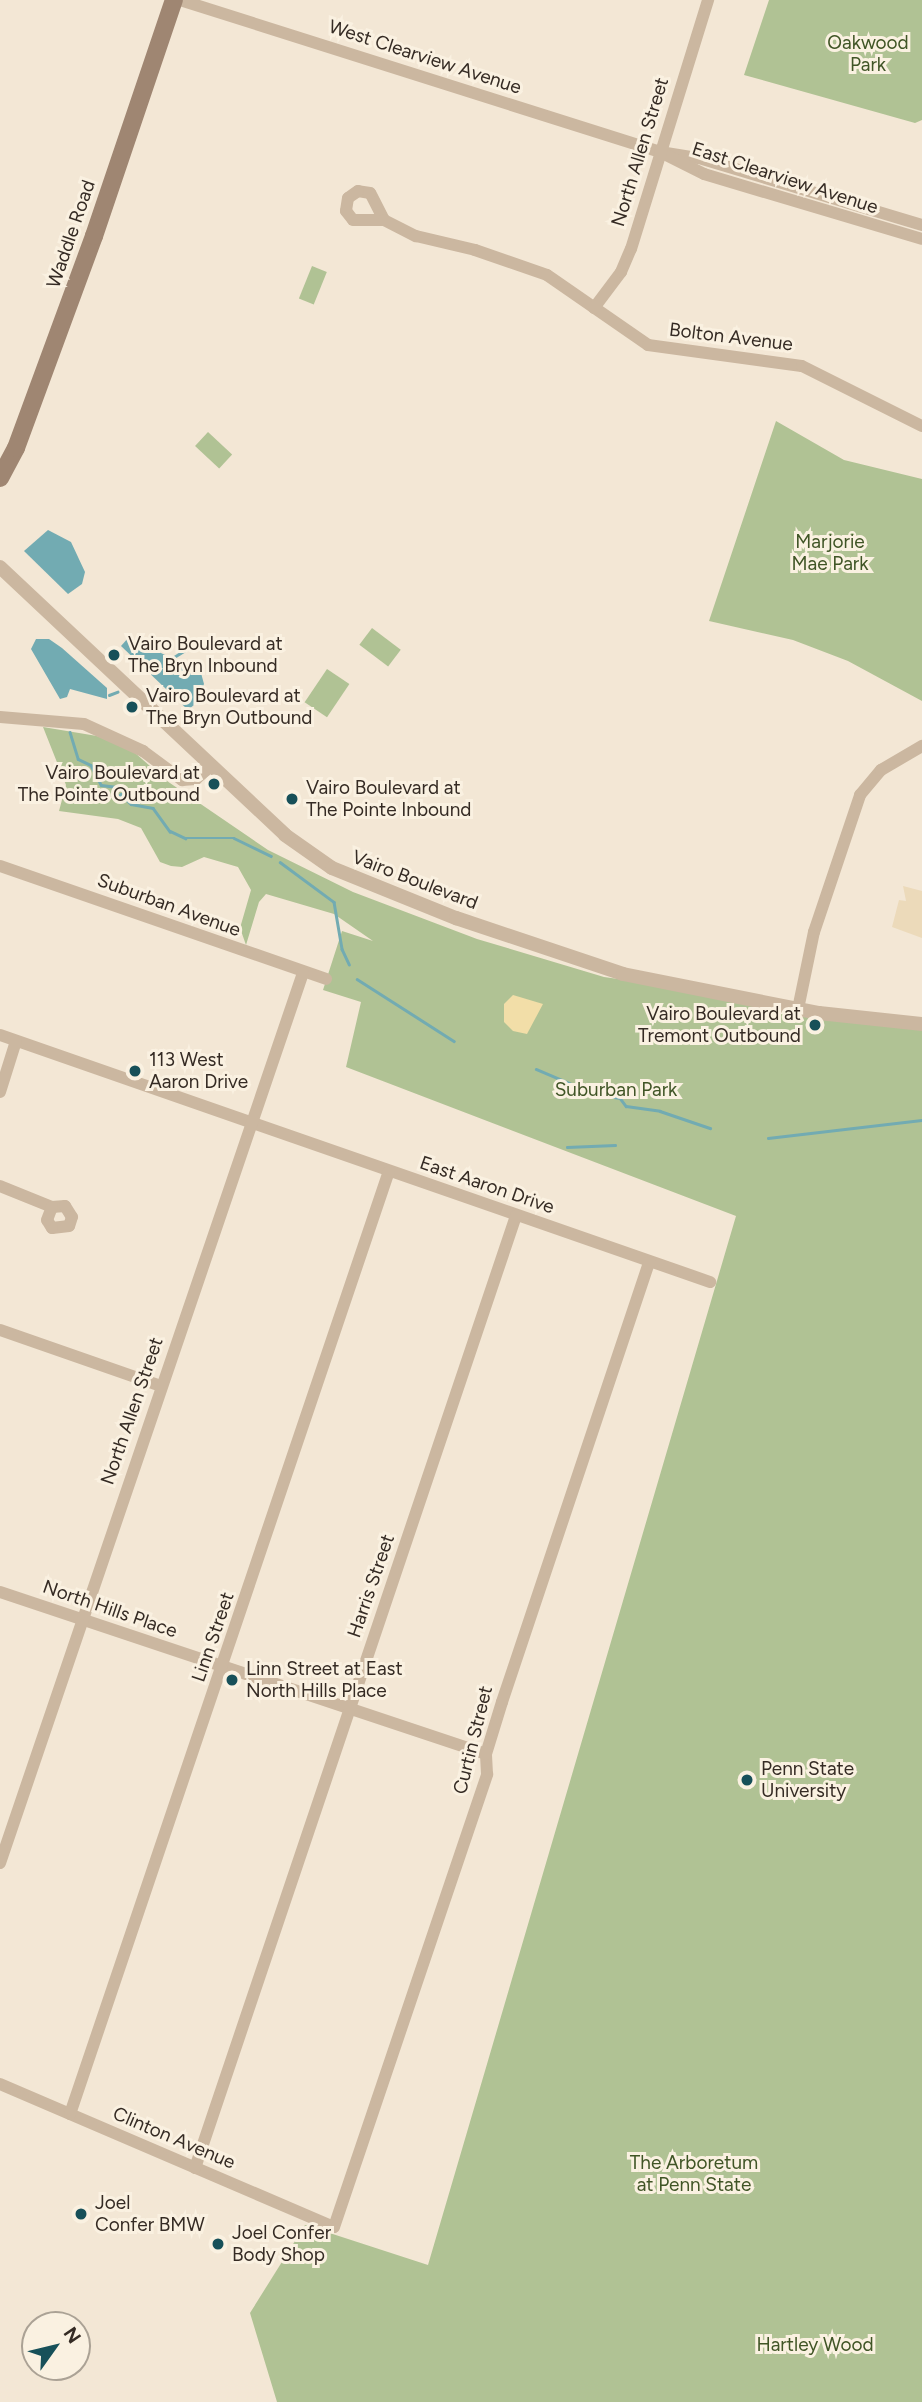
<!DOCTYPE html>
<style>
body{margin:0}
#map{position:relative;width:922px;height:2402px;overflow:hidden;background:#f3e7d5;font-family:Figtree,sans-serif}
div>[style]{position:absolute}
.green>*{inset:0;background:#b0c294;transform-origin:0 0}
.sand>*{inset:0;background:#f2dea8}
.plaza>*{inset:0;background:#ecdaba}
.water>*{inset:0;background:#72abb2}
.stream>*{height:2.5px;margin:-1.25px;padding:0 1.25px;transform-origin:1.25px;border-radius:1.25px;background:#72abb2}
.minor>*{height:12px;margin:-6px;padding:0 6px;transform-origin:6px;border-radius:6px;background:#cbb7a0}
.tertiary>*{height:14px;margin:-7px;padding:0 7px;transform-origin:7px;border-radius:7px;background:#cbb7a0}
.secondary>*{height:18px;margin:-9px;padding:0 9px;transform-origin:9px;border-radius:9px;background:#9f8672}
.dots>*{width:19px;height:19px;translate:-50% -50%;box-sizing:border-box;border:4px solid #faf1e1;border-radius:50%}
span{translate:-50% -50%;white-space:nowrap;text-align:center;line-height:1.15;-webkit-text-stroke:6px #faf1e1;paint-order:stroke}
.park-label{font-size:19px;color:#405526}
.street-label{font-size:19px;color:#352b24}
.poi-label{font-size:19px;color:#352b24}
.left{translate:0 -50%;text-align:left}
.right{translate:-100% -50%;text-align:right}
.north{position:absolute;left:21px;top:2311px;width:70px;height:70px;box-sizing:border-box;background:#faf1e1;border:2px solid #aba295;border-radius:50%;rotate:56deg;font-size:19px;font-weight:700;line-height:28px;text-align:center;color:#352b24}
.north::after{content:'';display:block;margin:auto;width:24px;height:32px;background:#175059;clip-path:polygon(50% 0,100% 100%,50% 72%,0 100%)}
</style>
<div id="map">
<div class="green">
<i style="clip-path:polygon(769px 0,922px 0,922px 120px,915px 123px,744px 75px)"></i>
<i style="left:312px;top:266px;width:16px;height:35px;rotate:22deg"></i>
<i style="clip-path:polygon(776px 421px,844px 460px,922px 479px,922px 701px,848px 661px,793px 640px,709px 621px)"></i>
<i style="left:208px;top:432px;width:33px;height:19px;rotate:43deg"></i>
<i style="left:372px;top:628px;width:36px;height:21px;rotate:37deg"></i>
<i style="left:327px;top:669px;width:27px;height:40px;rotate:34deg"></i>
<i style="clip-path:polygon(43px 727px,97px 736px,134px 752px,167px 781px,268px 850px,353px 892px,477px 939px,604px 977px,922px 1022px,922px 2402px,277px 2402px,250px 2313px,305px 2225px,428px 2265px,736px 1216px,346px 1067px,361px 1002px,323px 990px,342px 931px,373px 941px,334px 914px,266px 894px,259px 902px,246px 945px,240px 928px,251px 890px,238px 867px,204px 857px,182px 867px,171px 866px,160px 862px,141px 828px,118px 819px,59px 811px,66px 785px)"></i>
</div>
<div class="sand">
<i style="clip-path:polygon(513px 995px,543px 1004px,527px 1034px,513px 1031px,504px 1022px,504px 1004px)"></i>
</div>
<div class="plaza">
<i style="clip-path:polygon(903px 886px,922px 891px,922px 938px,892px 927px,899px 900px,906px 901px)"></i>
</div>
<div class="water">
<i style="clip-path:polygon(48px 530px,71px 542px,85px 572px,82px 584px,68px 594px,24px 551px)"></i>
<i style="clip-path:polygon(129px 637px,201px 673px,204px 684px,195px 704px,188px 710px,121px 646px)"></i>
<i style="clip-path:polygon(36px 639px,49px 639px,62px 648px,107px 688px,107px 699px,70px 689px,67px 697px,60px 699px,31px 649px)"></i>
</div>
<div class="stream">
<i style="left:174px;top:657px;width:19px;rotate:-32deg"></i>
<i style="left:109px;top:695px;width:9px;rotate:-21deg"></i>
<i style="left:70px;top:732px;width:28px;rotate:73deg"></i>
<i style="left:78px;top:759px;width:14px;rotate:25deg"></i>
<i style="left:91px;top:765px;width:22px;rotate:63deg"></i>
<i style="left:101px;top:785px;width:16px;rotate:7deg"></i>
<i style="left:117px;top:787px;width:11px;rotate:95deg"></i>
<i style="left:116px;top:798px;width:6px;rotate:-39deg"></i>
<i style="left:121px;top:794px;width:14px;rotate:45deg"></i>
<i style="left:131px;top:804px;width:22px;rotate:10deg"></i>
<i style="left:153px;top:808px;width:29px;rotate:54deg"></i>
<i style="left:170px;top:831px;width:17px;rotate:25deg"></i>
<i style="left:185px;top:838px;width:49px"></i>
<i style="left:234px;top:838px;width:41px;rotate:25.9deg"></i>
<i style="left:280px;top:862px;width:67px;rotate:36.5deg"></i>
<i style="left:334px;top:902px;width:48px;rotate:80.3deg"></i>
<i style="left:342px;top:949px;width:17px;rotate:65deg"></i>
<i style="left:357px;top:979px;width:115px;rotate:32.6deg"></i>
<i style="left:536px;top:1069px;width:64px;rotate:23deg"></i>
<i style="left:595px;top:1094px;width:25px;rotate:9deg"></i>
<i style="left:620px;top:1098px;width:10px;rotate:53deg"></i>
<i style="left:626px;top:1106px;width:34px;rotate:8deg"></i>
<i style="left:660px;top:1111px;width:53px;rotate:18.8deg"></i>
<i style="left:768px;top:1138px;width:155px;rotate:-6.7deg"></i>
<i style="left:567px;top:1147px;width:48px;rotate:-2.4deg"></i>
</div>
<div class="minor">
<i style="left:180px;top:0;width:503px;rotate:17.57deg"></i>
<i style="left:660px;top:152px;width:39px;rotate:9deg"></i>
<i style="left:699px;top:158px;width:233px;rotate:16.7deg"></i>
<i style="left:660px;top:152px;width:49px;rotate:26.6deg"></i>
<i style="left:704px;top:174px;width:227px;rotate:16.6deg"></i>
<i style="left:384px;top:220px;width:30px;rotate:-117deg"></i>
<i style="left:370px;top:193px;width:12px;rotate:-171deg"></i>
<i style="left:358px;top:191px;width:12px;rotate:145deg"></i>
<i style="left:348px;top:198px;width:13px;rotate:99deg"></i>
<i style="left:346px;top:211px;width:11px;rotate:52deg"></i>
<i style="left:353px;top:220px;width:31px"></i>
<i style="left:384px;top:220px;width:36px;rotate:27deg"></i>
<i style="left:416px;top:236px;width:61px;rotate:13.3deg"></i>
<i style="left:475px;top:250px;width:76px;rotate:19.1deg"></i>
<i style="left:547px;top:275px;width:123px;rotate:34.7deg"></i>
<i style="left:648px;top:345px;width:155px;rotate:7.8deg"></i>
<i style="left:802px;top:366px;width:134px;rotate:26.6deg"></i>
<i style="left:594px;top:308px;width:45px;rotate:-53.1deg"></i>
<i style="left:621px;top:272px;width:25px;rotate:-67deg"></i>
<i style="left:631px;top:249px;width:261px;rotate:-72.8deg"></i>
<i style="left:0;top:717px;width:84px;rotate:4.8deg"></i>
<i style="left:84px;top:724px;width:65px;rotate:24.6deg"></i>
<i style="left:143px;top:751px;width:49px;rotate:36.6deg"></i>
<i style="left:182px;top:780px;width:14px;rotate:-4deg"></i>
<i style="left:196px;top:779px;width:21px;rotate:-41deg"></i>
<i style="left:0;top:866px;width:345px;rotate:19.1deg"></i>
<i style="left:798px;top:1009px;width:79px;rotate:-78.3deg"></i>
<i style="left:814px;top:932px;width:145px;rotate:-71.4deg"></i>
<i style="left:860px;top:795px;width:33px;rotate:-50deg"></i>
<i style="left:881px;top:770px;width:48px;rotate:-30.3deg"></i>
<i style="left:0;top:1035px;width:752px;rotate:19.18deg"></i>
<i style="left:0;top:1092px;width:53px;rotate:-72.6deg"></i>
<i style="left:0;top:1186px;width:56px;rotate:22deg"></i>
<i style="left:52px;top:1207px;width:13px;rotate:-4deg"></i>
<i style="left:65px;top:1206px;width:13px;rotate:58deg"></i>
<i style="left:72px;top:1217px;width:9px;rotate:108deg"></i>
<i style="left:69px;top:1226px;width:17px;rotate:173deg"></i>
<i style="left:52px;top:1228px;width:9px;rotate:-122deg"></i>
<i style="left:47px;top:1220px;width:14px;rotate:-69deg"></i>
<i style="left:0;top:1330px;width:170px;rotate:19.2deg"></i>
<i style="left:0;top:1592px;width:512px;rotate:18.43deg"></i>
<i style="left:0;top:1863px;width:940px;rotate:-71.2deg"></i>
<i style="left:0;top:2084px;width:363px;rotate:23.2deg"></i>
<i style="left:334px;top:2227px;width:478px;rotate:-71.3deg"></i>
<i style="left:487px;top:1774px;width:20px;rotate:-93deg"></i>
<i style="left:486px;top:1754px;width:54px;rotate:-72.9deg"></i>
<i style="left:502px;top:1702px;width:464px;rotate:-71.5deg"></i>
<i style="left:70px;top:2114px;width:995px;rotate:-71.31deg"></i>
<i style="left:195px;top:2168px;width:1005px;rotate:-71.37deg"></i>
</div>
<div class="tertiary">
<i style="left:0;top:567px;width:391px;rotate:43.2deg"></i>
<i style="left:285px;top:835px;width:57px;rotate:35.1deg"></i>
<i style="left:332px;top:868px;width:134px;rotate:22deg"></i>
<i style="left:456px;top:918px;width:176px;rotate:18.5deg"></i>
<i style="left:623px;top:974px;width:200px;rotate:11.3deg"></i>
<i style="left:819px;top:1013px;width:104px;rotate:6.1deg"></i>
</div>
<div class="secondary">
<i style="left:0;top:478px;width:34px;rotate:-62deg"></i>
<i style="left:16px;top:448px;width:226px;rotate:-69.8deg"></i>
<i style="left:94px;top:236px;width:249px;rotate:-71.3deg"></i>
</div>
<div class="dots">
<i style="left:114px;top:655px;background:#175059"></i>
<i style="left:132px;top:707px;background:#175059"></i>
<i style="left:214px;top:784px;background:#175059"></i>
<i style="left:292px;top:799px;background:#175059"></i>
<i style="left:815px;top:1025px;background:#175059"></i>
<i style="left:135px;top:1071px;background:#175059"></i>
<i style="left:232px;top:1680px;background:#175059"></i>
<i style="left:747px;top:1780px;background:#175059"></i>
<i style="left:81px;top:2214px;background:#175059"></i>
<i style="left:218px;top:2244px;background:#175059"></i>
</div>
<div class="park-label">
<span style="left:868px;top:54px">Oakwood<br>Park</span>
<span style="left:830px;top:553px">Marjorie<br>Mae Park</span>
<span style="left:616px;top:1090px">Suburban Park</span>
<span style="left:694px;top:2174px">The Arboretum<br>at Penn State</span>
<span style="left:815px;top:2345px">Hartley Wood</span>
</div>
<div class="street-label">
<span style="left:425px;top:57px;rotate:18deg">West Clearview Avenue</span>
<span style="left:640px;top:152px;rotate:-73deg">North Allen Street</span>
<span style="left:785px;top:178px;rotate:18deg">East Clearview Avenue</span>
<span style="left:71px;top:234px;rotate:-71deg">Waddle Road</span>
<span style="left:731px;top:337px;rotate:7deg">Bolton Avenue</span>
<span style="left:415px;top:880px;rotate:21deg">Vairo Boulevard</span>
<span style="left:169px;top:905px;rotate:20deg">Suburban Avenue</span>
<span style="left:487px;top:1185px;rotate:19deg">East Aaron Drive</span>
<span style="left:132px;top:1411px;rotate:-71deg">North Allen Street</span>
<span style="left:371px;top:1586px;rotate:-71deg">Harris Street</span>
<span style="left:110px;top:1609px;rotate:19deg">North Hills Place</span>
<span style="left:213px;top:1637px;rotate:-71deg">Linn Street</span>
<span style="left:473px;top:1740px;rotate:-76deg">Curtin Street</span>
<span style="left:174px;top:2138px;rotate:23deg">Clinton Avenue</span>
</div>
<div class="poi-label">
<span class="left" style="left:128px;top:655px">Vairo Boulevard at<br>The Bryn Inbound</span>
<span class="left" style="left:146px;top:707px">Vairo Boulevard at<br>The Bryn Outbound</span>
<span class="right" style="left:200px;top:784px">Vairo Boulevard at<br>The Pointe Outbound</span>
<span class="left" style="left:306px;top:799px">Vairo Boulevard at<br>The Pointe Inbound</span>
<span class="right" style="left:801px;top:1025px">Vairo Boulevard at<br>Tremont Outbound</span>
<span class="left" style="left:149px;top:1071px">113 West<br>Aaron Drive</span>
<span class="left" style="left:246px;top:1680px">Linn Street at East<br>North Hills Place</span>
<span class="left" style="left:761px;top:1780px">Penn State<br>University</span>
<span class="left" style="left:95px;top:2214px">Joel<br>Confer BMW</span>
<span class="left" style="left:232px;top:2244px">Joel Confer<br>Body Shop</span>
</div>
<div class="north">N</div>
</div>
